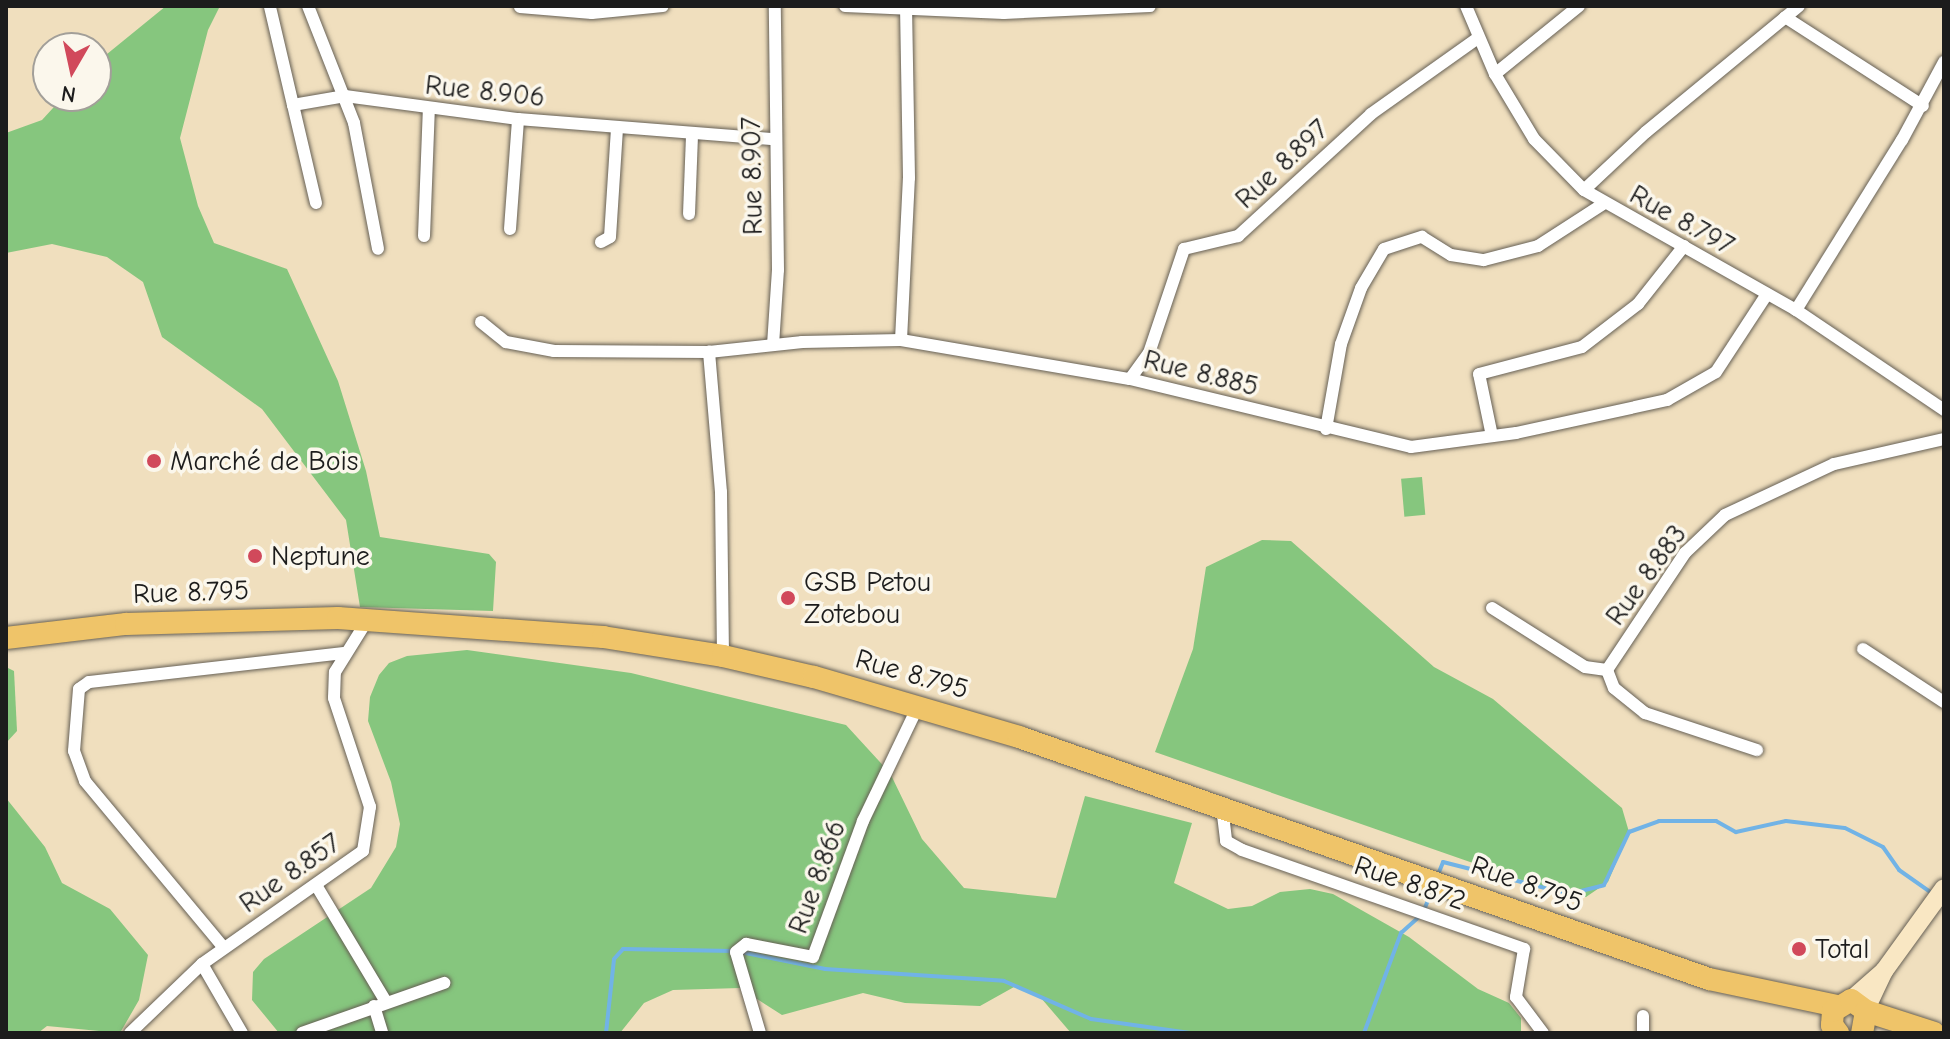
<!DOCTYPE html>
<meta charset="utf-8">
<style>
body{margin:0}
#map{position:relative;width:1950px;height:1039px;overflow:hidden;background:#f0dfbe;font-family:"Comic Neue",sans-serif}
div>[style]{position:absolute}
.green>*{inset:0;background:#86c67e;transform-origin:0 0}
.stream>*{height:4px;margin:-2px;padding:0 2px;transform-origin:2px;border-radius:2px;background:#71b3e6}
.roads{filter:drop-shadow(0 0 2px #666055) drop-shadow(0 0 2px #666055)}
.minor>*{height:12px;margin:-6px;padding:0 6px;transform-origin:6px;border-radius:6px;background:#fff}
.secondary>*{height:18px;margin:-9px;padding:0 9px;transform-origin:9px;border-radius:9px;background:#f9e7c3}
.trunk>*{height:22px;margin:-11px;padding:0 11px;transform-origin:11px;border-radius:11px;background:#efc469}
.dots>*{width:22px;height:22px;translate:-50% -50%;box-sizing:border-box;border:4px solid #fbf7ec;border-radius:50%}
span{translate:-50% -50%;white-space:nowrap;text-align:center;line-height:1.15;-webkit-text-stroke:7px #fbf7ec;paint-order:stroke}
.street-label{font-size:28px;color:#1c1c1c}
.poi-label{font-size:28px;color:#1c1c1c}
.left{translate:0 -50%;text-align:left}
.frame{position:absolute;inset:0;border:8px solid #1c1c1c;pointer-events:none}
.north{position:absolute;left:32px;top:32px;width:80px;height:80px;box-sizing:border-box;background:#fbf7ec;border:2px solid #a29f99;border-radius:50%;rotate:189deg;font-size:22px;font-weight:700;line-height:32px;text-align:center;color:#1c1c1c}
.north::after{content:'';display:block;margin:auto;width:28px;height:36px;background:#d1495b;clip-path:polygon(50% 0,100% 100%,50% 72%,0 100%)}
</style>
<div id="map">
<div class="green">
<i style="clip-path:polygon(166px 6px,220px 6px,208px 30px,180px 138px,198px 206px,214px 243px,287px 269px,338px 381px,366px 471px,380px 537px,489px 554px,496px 562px,493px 611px,360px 607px,346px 520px,262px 409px,162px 337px,143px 282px,107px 257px,52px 244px,6px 253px,6px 133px,42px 120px,64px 96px,96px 96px,96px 63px)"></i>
<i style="left:1422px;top:477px;width:38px;height:21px;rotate:85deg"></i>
<i style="clip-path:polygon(1262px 540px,1291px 541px,1434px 667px,1493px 699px,1622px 808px,1629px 832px,1608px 882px,1586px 897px,1559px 893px,1155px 752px,1193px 649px,1206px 567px)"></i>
<i style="clip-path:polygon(467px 650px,631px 673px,846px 725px,890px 773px,922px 839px,964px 888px,1056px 898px,1085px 796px,1192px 823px,1174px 883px,1228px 909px,1252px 906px,1280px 892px,1310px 889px,1333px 894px,1409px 937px,1478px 989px,1509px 1003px,1521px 1018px,1521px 1033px,1071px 1033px,1041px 998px,1014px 987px,980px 1006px,905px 1003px,863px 993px,782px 1015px,740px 988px,673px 990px,644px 1003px,620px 1033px,279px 1033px,252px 1000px,253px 972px,264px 959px,371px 888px,396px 847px,400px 824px,391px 782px,368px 721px,370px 697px,379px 675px,389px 663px,407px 656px)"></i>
<i style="clip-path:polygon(6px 667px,14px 671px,17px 731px,6px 743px)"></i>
<i style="clip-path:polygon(6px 798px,45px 847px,62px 883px,110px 909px,148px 955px,139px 1000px,120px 1033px,47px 1026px,38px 1033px,6px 1033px)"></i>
</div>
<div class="stream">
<i style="left:1437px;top:877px;width:16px;rotate:-68deg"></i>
<i style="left:1443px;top:862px;width:130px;rotate:14.3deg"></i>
<i style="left:1569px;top:894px;width:36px;rotate:-14deg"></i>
<i style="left:1604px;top:885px;width:59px;rotate:-64.7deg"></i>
<i style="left:1629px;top:832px;width:32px;rotate:-20deg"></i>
<i style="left:1659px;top:821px;width:57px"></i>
<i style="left:1716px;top:821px;width:23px;rotate:29deg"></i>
<i style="left:1736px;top:832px;width:51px;rotate:-12.4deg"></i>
<i style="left:1786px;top:821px;width:59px;rotate:6.8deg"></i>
<i style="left:1845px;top:828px;width:42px;rotate:26.6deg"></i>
<i style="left:1883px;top:847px;width:28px;rotate:55deg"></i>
<i style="left:1899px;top:870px;width:42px;rotate:35.2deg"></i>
<i style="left:741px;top:952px;width:86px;rotate:11.4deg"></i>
<i style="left:825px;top:969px;width:179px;rotate:3.8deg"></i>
<i style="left:1004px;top:981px;width:95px;rotate:23.6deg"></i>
<i style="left:1091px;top:1019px;width:100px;rotate:8deg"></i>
<i style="left:606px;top:1033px;width:74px;rotate:-83.8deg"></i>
<i style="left:614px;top:959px;width:13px;rotate:-48deg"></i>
<i style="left:623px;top:949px;width:110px;rotate:1deg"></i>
<i style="left:1364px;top:1033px;width:107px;rotate:-69.7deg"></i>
<i style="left:1401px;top:933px;width:30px;rotate:-42deg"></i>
<i style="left:1423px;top:913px;width:26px;rotate:-69deg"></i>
</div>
<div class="roads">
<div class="minor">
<i style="left:308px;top:6px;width:126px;rotate:68.5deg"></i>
<i style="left:354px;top:123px;width:128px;rotate:79.2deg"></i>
<i style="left:845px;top:6px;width:159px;rotate:2.5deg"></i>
<i style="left:1004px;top:13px;width:146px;rotate:-2.7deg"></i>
<i style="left:1466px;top:6px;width:74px;rotate:66.9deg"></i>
<i style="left:1495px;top:74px;width:76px;rotate:59deg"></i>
<i style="left:1534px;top:139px;width:71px;rotate:45.6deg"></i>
<i style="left:1584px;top:190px;width:244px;rotate:29.5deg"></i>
<i style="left:1796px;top:310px;width:179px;rotate:34deg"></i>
<i style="left:270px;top:7px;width:101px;rotate:76.8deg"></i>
<i style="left:520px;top:7px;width:72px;rotate:4.8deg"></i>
<i style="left:592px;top:13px;width:71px;rotate:-5.6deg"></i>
<i style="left:1785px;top:17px;width:164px;rotate:32.8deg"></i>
<i style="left:1495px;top:74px;width:108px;rotate:-39deg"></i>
<i style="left:1584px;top:190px;width:85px;rotate:-43.1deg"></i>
<i style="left:1646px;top:132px;width:198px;rotate:-39.5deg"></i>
<i style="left:316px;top:203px;width:101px;rotate:-103.2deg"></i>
<i style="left:293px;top:105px;width:53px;rotate:-9.8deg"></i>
<i style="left:345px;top:96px;width:175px;rotate:7.6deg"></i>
<i style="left:518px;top:119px;width:257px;rotate:4.5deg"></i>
<i style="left:689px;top:214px;width:78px;rotate:-87.8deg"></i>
<i style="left:510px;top:229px;width:110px;rotate:-85.8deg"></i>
<i style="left:424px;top:236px;width:128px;rotate:-87.8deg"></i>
<i style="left:601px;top:242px;width:10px;rotate:-29deg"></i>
<i style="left:610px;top:237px;width:109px;rotate:-86.3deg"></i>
<i style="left:1796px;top:310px;width:200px;rotate:-58.1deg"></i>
<i style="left:1902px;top:140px;width:89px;rotate:-61.7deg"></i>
<i style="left:481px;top:322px;width:32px;rotate:39deg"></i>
<i style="left:506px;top:342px;width:49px;rotate:10.6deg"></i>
<i style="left:554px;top:351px;width:155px;rotate:0.4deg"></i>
<i style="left:901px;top:340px;width:162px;rotate:-87.2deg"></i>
<i style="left:909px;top:178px;width:172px;rotate:-91deg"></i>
<i style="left:773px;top:345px;width:75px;rotate:-86.2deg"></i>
<i style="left:778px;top:270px;width:264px;rotate:-90.7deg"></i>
<i style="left:1130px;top:379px;width:32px;rotate:-54deg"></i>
<i style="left:1149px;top:353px;width:110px;rotate:-71.4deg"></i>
<i style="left:1184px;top:249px;width:56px;rotate:-13.5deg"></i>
<i style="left:1238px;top:236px;width:180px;rotate:-42.5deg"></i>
<i style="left:1371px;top:114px;width:131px;rotate:-35.4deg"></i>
<i style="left:1326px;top:429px;width:86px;rotate:-80deg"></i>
<i style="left:1341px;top:344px;width:59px;rotate:-70.3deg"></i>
<i style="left:1361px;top:288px;width:45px;rotate:-59.5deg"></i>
<i style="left:1384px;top:249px;width:40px;rotate:-18deg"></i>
<i style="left:1422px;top:237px;width:34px;rotate:32deg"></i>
<i style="left:1451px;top:255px;width:33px;rotate:9deg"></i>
<i style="left:1484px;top:260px;width:56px;rotate:-14.5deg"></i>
<i style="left:1538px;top:246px;width:77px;rotate:-32.9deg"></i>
<i style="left:1492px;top:436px;width:63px;rotate:-101.8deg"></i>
<i style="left:1479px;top:374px;width:106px;rotate:-14.7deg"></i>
<i style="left:1582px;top:347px;width:71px;rotate:-37.5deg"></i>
<i style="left:1638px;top:304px;width:74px;rotate:-51.6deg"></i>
<i style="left:1492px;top:608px;width:110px;rotate:32.4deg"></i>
<i style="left:1585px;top:667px;width:22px;rotate:8deg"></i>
<i style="left:1607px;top:670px;width:141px;rotate:-56.3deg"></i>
<i style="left:1685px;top:553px;width:55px;rotate:-43.5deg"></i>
<i style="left:1725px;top:515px;width:120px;rotate:-25.1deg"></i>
<i style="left:1834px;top:464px;width:113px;rotate:-12.8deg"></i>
<i style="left:1863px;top:649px;width:97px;rotate:33.2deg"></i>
<i style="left:723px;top:656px;width:164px;rotate:-90.7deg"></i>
<i style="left:721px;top:492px;width:141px;rotate:-94.9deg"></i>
<i style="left:709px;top:352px;width:94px;rotate:-6.1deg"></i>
<i style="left:802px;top:342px;width:99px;rotate:-1.2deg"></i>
<i style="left:901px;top:340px;width:232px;rotate:9.7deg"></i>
<i style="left:1130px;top:379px;width:289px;rotate:13.6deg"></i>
<i style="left:1411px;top:447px;width:106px;rotate:-7.6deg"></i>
<i style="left:1516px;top:433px;width:155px;rotate:-12.3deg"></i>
<i style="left:1667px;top:400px;width:56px;rotate:-29.7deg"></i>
<i style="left:1716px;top:372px;width:93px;rotate:-56.8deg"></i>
<i style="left:1607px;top:670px;width:19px;rotate:69deg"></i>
<i style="left:1614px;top:688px;width:40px;rotate:39deg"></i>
<i style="left:1645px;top:713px;width:118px;rotate:18.3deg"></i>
<i style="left:1222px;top:807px;width:34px;rotate:83deg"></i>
<i style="left:1226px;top:841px;width:18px;rotate:29deg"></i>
<i style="left:1242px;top:850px;width:299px;rotate:19.3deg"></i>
<i style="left:1524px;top:949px;width:49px;rotate:99.5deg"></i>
<i style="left:1516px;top:997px;width:45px;rotate:53.1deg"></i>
<i style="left:316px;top:885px;width:136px;rotate:59.1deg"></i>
<i style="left:224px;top:948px;width:217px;rotate:-129.8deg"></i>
<i style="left:85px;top:781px;width:32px;rotate:-110deg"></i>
<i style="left:74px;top:751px;width:62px;rotate:-85.4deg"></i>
<i style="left:79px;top:689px;width:12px;rotate:-35deg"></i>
<i style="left:89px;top:682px;width:257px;rotate:-6.5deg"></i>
<i style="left:202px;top:964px;width:80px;rotate:59.9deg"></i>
<i style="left:374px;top:1006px;width:28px;rotate:73deg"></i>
<i style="left:130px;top:1033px;width:100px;rotate:-43.8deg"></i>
<i style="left:202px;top:964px;width:197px;rotate:-35.1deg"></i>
<i style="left:363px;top:851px;width:45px;rotate:-81deg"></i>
<i style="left:370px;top:807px;width:115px;rotate:-108.3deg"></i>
<i style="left:334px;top:698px;width:26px;rotate:-88deg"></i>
<i style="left:335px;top:672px;width:62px;rotate:-58.1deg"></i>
<i style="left:302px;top:1033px;width:151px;rotate:-19.4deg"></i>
<i style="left:760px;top:1033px;width:84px;rotate:-106.5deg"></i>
<i style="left:736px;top:952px;width:13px;rotate:-39deg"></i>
<i style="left:746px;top:944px;width:68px;rotate:11deg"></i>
<i style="left:813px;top:957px;width:145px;rotate:-69.8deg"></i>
<i style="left:863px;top:821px;width:127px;rotate:-64.4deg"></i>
<i style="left:1643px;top:1033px;width:17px;rotate:-90deg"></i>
</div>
<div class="secondary">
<i style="left:1851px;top:1000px;width:44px;rotate:-41.3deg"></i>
<i style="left:1884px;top:971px;width:102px;rotate:-54.1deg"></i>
<i style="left:1866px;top:1009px;width:42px;rotate:-64.7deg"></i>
</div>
<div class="trunk">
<i style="left:6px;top:638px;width:121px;rotate:-6.7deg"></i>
<i style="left:126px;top:624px;width:212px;rotate:-1.6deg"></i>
<i style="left:338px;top:618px;width:266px;rotate:4.1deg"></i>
<i style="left:603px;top:637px;width:121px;rotate:9deg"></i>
<i style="left:723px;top:656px;width:93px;rotate:13deg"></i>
<i style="left:814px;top:677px;width:214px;rotate:16.3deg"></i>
<i style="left:1019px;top:737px;width:731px;rotate:19.33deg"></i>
<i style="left:1709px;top:979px;width:131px;rotate:11.9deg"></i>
<i style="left:1866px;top:1011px;width:71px;rotate:17.9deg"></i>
<i style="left:1838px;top:1033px;width:10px;rotate:-127deg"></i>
<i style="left:1832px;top:1025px;width:14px;rotate:-86deg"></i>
<i style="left:1833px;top:1011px;width:21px;rotate:-31deg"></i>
<i style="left:1851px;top:1000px;width:19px;rotate:36deg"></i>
<i style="left:1866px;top:1011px;width:22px;rotate:100deg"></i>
</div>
</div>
<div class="dots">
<i style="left:154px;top:461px;background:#d1495b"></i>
<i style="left:255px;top:556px;background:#d1495b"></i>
<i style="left:788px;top:598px;background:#d1495b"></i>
<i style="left:1799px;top:949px;background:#d1495b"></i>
</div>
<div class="street-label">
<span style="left:485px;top:91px;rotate:6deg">Rue 8.906</span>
<span style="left:1282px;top:164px;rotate:-43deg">Rue 8.897</span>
<span style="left:752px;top:176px;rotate:-91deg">Rue 8.907</span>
<span style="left:1682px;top:220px;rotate:29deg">Rue 8.797</span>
<span style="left:1201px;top:373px;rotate:14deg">Rue 8.885</span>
<span style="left:1646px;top:575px;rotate:-54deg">Rue 8.883</span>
<span style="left:191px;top:592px;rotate:-2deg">Rue 8.795</span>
<span style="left:912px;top:674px;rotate:16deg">Rue 8.795</span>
<span style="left:290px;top:873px;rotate:-35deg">Rue 8.857</span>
<span style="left:817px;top:877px;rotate:-70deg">Rue 8.866</span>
<span style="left:1410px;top:883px;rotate:19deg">Rue 8.872</span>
<span style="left:1527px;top:884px;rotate:20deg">Rue 8.795</span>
</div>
<div class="poi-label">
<span class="left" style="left:170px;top:461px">Marché de Bois</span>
<span class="left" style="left:271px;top:556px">Neptune</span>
<span class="left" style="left:804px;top:598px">GSB Petou<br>Zotebou</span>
<span class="left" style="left:1815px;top:949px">Total</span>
</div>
<div class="frame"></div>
<div class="north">N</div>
</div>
